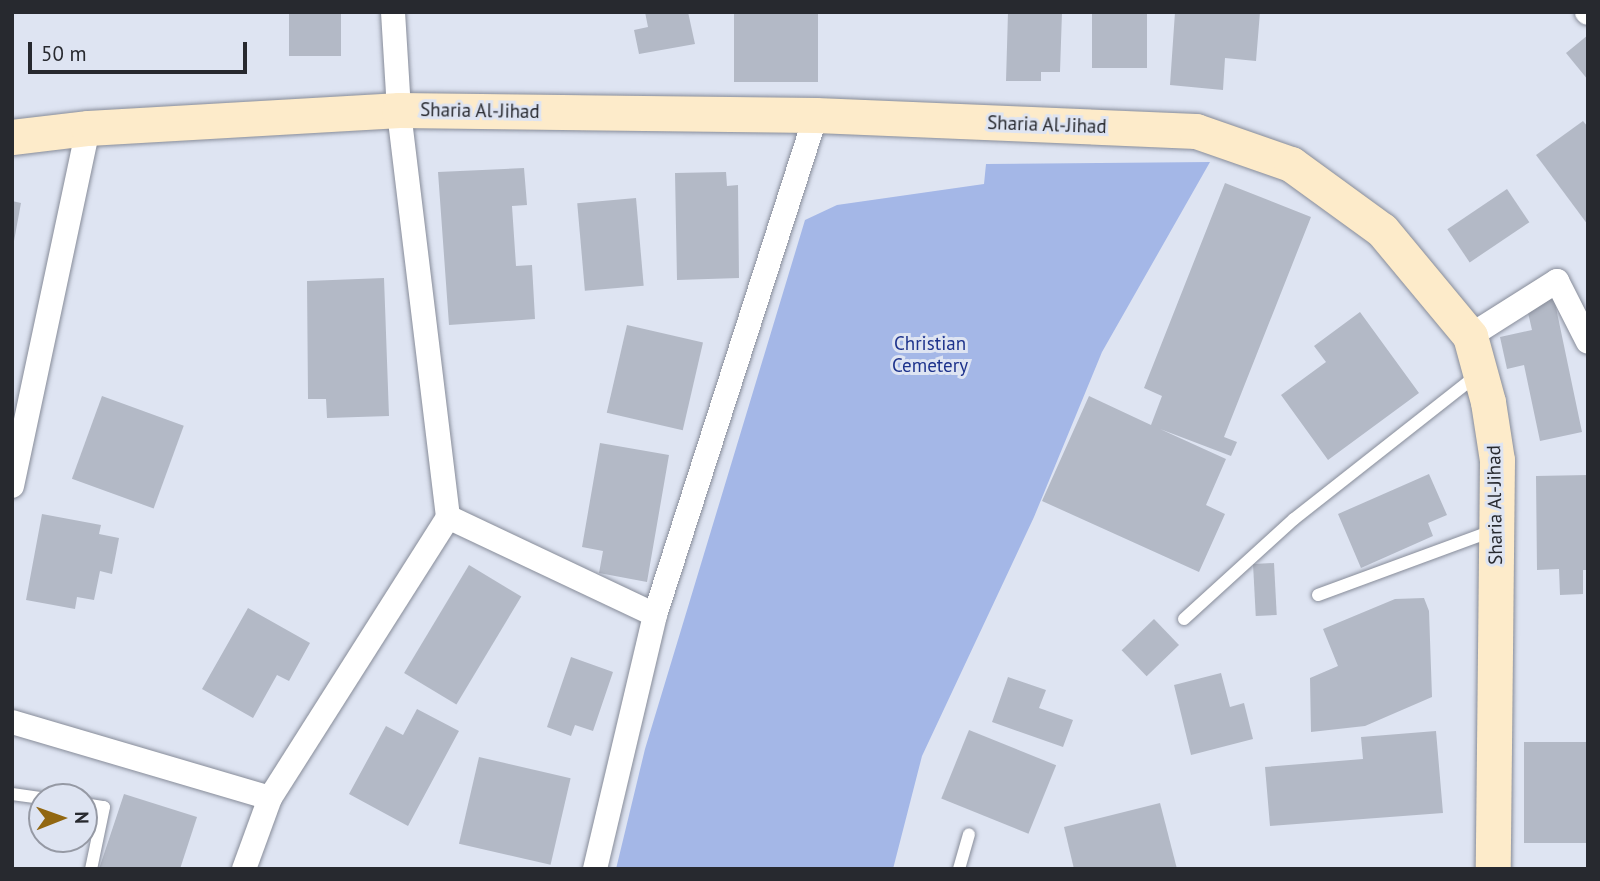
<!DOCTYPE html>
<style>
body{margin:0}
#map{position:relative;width:1600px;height:881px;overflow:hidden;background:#dee4f2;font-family:"PT Sans",sans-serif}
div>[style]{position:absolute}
.green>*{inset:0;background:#a4b7e7}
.building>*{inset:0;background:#b3b9c6;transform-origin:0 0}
.roads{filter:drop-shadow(0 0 2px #878c99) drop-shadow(0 0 2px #878c99)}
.lane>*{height:12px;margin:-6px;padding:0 6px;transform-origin:6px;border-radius:6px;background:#fff}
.street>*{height:24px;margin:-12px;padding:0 12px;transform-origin:12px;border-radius:12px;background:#fff}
.secondary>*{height:35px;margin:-17.5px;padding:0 17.5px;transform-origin:17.5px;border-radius:17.5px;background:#fdebca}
span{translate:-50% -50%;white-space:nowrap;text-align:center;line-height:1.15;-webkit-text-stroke:6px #dee4f2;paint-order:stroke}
.street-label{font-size:19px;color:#27292f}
.park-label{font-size:19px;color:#1e338c}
.frame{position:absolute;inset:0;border:14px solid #27292f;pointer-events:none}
.north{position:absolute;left:28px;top:783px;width:70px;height:70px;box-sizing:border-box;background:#dee4f2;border:2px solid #9599a4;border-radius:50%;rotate:89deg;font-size:19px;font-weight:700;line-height:28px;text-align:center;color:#27292f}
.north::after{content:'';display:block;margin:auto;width:24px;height:32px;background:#926711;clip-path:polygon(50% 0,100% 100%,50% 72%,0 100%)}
.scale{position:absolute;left:28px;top:42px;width:219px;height:32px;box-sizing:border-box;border:4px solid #27292f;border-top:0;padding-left:9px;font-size:21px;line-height:24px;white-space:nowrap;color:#27292f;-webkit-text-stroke:5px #dee4f2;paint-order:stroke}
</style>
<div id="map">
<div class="green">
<i style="clip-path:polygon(1210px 162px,1102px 352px,1034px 517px,922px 756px,893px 869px,616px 869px,645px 749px,805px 220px,837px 205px,984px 184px,986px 164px)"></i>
</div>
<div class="building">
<i style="left:289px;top:12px;width:52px;height:44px"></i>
<i style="clip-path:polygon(645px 12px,688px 12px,695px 44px,639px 54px,634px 30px,648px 27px)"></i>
<i style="left:734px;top:12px;width:84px;height:70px"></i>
<i style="clip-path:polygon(1008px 12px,1062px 12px,1060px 72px,1041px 72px,1041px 81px,1006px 81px)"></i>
<i style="left:1092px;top:12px;width:55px;height:56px"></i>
<i style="clip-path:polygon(1175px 12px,1260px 12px,1256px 61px,1225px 58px,1223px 90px,1170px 85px)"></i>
<i style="clip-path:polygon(1588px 35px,1588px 80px,1566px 53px)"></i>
<i style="clip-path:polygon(1583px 121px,1588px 127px,1588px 225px,1536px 155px)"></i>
<i style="clip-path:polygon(524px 168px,527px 205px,512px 206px,516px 266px,532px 265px,535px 319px,449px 325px,438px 172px)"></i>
<i style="clip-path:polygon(726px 172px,727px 186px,738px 185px,739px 278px,677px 280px,675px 173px)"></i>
<i style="clip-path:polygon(1225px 183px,1311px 217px,1224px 437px,1237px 442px,1231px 456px,1160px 429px,1226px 459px,1206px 505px,1225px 514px,1199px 572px,1042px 501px,1089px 396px,1151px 425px,1162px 396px,1144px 388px)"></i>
<i style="left:1507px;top:189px;width:40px;height:72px;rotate:56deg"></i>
<i style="left:636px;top:198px;width:88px;height:59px;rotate:85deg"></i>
<i style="clip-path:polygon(12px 201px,21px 203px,14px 241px,12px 241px)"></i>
<i style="clip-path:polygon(384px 278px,389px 416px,327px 418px,326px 399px,308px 399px,307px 281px)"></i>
<i style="clip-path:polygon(1554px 298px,1582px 432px,1540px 441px,1524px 365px,1507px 369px,1500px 337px,1532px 330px,1526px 304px)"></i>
<i style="clip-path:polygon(1360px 312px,1419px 393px,1328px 460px,1281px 395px,1326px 362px,1314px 346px)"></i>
<i style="left:627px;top:325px;width:78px;height:90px;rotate:13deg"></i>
<i style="left:102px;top:396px;width:87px;height:88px;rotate:20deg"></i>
<i style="clip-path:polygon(600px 443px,669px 455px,647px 582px,599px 573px,603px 551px,582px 547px)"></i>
<i style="clip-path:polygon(1429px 474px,1447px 515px,1428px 523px,1433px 536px,1361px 568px,1338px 514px)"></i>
<i style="clip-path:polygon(1588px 475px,1588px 570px,1583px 570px,1583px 594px,1560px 595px,1559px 569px,1537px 570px,1536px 476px)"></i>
<i style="clip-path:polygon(42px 514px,101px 525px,99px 534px,119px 538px,112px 574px,100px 571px,94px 600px,77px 597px,75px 609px,26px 600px)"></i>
<i style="left:1274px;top:563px;width:52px;height:21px;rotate:87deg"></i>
<i style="left:469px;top:565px;width:61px;height:126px;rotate:31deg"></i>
<i style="clip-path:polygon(1424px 598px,1429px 611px,1432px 697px,1365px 726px,1311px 732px,1310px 678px,1338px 666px,1323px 629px,1395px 599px)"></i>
<i style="clip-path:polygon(248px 608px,310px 643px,289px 681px,277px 675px,253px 718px,202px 689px)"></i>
<i style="left:1154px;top:619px;width:36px;height:45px;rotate:46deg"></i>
<i style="clip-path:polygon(571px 657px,613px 672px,593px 731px,575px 725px,571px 736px,547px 727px)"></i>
<i style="clip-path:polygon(1221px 673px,1230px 707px,1244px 703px,1253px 739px,1191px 755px,1174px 685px)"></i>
<i style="clip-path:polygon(1008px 677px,1046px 690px,1039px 708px,1073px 720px,1063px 747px,992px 722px)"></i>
<i style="clip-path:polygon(417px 709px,459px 731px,408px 826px,349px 794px,386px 726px,403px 735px)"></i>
<i style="left:969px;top:730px;width:94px;height:74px;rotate:22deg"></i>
<i style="clip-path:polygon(1436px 731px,1443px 813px,1270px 826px,1265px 767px,1363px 759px,1361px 737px)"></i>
<i style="left:1588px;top:742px;width:101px;height:64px;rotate:90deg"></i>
<i style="left:479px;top:757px;width:94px;height:89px;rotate:13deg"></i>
<i style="clip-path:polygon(124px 794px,197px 817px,180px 869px,99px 869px)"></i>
<i style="clip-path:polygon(1160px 803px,1177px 869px,1074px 869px,1064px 827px)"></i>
</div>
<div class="roads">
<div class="lane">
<i style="left:1318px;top:595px;width:185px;rotate:-20.2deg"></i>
<i style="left:1184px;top:619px;width:149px;rotate:-42.3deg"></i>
<i style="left:1294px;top:519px;width:233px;rotate:-38.2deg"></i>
<i style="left:12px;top:794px;width:30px;rotate:8deg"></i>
<i style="left:84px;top:804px;width:20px;rotate:9deg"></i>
<i style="left:104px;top:807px;width:63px;rotate:101.8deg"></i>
<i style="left:959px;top:869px;width:36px;rotate:-74deg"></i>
</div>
<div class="street">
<i style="left:1587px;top:12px;width:1px;rotate:45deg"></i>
<i style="left:1470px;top:336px;width:103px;rotate:-32.3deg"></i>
<i style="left:1557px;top:281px;width:68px;rotate:63.1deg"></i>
<i style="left:12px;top:486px;width:366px;rotate:-78deg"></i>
<i style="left:448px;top:517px;width:229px;rotate:25.3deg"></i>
<i style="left:655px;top:615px;width:525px;rotate:-72.15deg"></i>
<i style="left:12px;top:722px;width:269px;rotate:16.4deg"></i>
<i style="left:270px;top:798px;width:333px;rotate:-57.6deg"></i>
<i style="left:448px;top:517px;width:410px;rotate:-96.9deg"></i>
<i style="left:399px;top:110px;width:98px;rotate:-93.5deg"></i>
<i style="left:244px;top:869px;width:76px;rotate:-69.9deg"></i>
<i style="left:595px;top:869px;width:261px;rotate:-76.7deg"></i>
</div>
<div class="secondary">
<i style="left:12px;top:137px;width:77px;rotate:-6.8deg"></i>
<i style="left:88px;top:128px;width:312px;rotate:-3.3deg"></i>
<i style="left:399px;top:110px;width:417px;rotate:0.7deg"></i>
<i style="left:816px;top:115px;width:380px;rotate:2.4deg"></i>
<i style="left:1196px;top:131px;width:101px;rotate:19.2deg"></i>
<i style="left:1291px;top:164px;width:112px;rotate:36deg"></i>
<i style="left:1382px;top:230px;width:138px;rotate:50.3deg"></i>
<i style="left:1470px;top:336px;width:68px;rotate:74.7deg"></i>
<i style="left:1488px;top:402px;width:59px;rotate:81.2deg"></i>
<i style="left:1497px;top:460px;width:409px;rotate:90.6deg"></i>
</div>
</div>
<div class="street-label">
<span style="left:480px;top:111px;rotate:1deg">Sharia Al-Jihad</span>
<span style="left:1047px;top:125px;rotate:2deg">Sharia Al-Jihad</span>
<span style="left:1495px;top:505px;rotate:-91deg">Sharia Al-Jihad</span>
</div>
<div class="park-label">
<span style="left:930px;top:355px">Christian<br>Cemetery</span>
</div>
<div class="frame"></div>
<div class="north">N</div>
<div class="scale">50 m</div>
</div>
